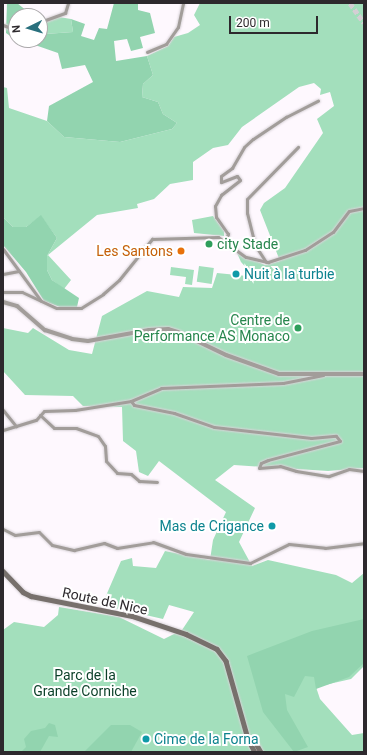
<!DOCTYPE html>
<meta charset="utf-8">
<style>
body{margin:0}
#map{position:relative;width:367px;height:755px;overflow:hidden;background:#fef8fe;font-family:Roboto,sans-serif}
div>[style]{position:absolute}
.green>*{inset:0;background:#a3dfbc;transform-origin:0 0}
.forest>*{inset:0;background:#92d4af}
.primary-tunnel>*{height:5px;margin-top:-2.5px;transform-origin:0;background:repeating-linear-gradient(90deg,#d4cfd4 0 5px,transparent 0 7.5px)}
.roads{filter:drop-shadow(0 0 1px #d8d3d8) drop-shadow(0 0 1px #d8d3d8)}
.minor>*{height:3px;margin:-1.5px;padding:0 1.5px;transform-origin:1.5px;border-radius:1.5px;background:#a29d9a}
.tertiary>*{height:4px;margin:-2px;padding:0 2px;transform-origin:2px;border-radius:2px;background:#a29d9a}
.secondary>*{height:4.5px;margin:-2.25px;padding:0 2.25px;transform-origin:2.25px;border-radius:2.25px;background:#77706c}
.dots>*{width:11px;height:11px;translate:-50% -50%;box-sizing:border-box;border:2px solid #fff;border-radius:50%}
span{translate:-50% -50%;white-space:nowrap;text-align:center;line-height:1.15;-webkit-text-stroke:4px #fff;paint-order:stroke}
.leisure-label{font-size:14px;color:#27864d}
.left{translate:0 -50%;text-align:left}
.right{translate:-100% -50%;text-align:right}
.food-label{font-size:14px;color:#c56008}
.culture-label{font-size:14px;color:#0d838f}
.street-label{font-size:14px;color:#2d292d}
.park-label{font-size:14px;color:#0a3f28}
.frame{position:absolute;inset:0;border:4px solid #2d292d;pointer-events:none}
.north{position:absolute;left:8px;top:8px;width:40px;height:40px;box-sizing:border-box;background:#fff;border:1px solid #aba9ab;border-radius:50%;rotate:265deg;font-size:11px;font-weight:700;line-height:16px;text-align:center;color:#2d292d}
.north::after{content:'';display:block;margin:auto;width:14px;height:18px;background:#29707d;clip-path:polygon(50% 0,100% 100%,50% 72%,0 100%)}
.scale{position:absolute;left:229px;top:16px;width:89px;height:18px;box-sizing:border-box;border:2px solid #2d292d;border-top:0;padding-left:5px;font-size:12px;line-height:14px;white-space:nowrap;color:#2d292d;-webkit-text-stroke:3px #fff;paint-order:stroke}
</style>
<div id="map">
<div class="green">
<i style="clip-path:polygon(200px 3px,364px 3px,364px 468px,328px 471px,234px 465px,215px 480px,255px 508px,239px 542px,252px 566px,268px 560px,336px 575px,352px 583px,364px 573px,364px 666px,351px 679px,316px 687px,320px 699px,352px 735px,364px 733px,364px 752px,3px 752px,3px 630px,14px 622px,44px 627px,58px 615px,59px 607px,119px 617px,164px 639px,182px 630px,194px 612px,169px 605px,163px 619px,102px 605px,121px 561px,132px 558px,133px 566px,156px 568px,165px 551px,210px 560px,213px 540px,226px 512px,159px 461px,148px 476px,139px 472px,136px 451px,123px 441px,122px 407px,83px 406px,73px 396px,25px 395px,3px 371px,3px 328px,28px 333px,33px 328px,69px 350px,92px 354px,102px 316px,147px 291px,179px 297px,183px 287px,212px 288px,217px 273px,247px 276px,250px 272px,241px 262px,237px 253px,265px 265px,280px 261px,260px 210px,264px 203px,285px 188px,323px 133px,317px 119px,334px 106px,330px 92px,320px 95px,321px 89px,314px 83px,299px 87px,242px 127px,228px 145px,213px 148px,193px 162px,193px 180px,170px 184px,154px 199px,137px 204px,138px 208px,97px 215px,48px 255px,71px 280px,64px 289px,52px 280px,47px 270px,47px 256px,57px 238px,41px 216px,26px 227px,13px 227px,3px 217px,3px 87px,7px 88px,9px 108px,47px 121px,64px 137px,120px 142px,172px 129px,177px 123px,163px 114px,158px 102px,142px 97px,143px 84px,153px 75px,147px 56px,168px 46px,174px 37px,188px 33px,200px 25px,194px 15px)"></i>
<i style="clip-path:polygon(59px 17px,71px 19px,73px 32px,45px 34px,40px 23px)"></i>
<i style="clip-path:polygon(213px 216px,224px 231px,224px 236px,194px 233px,192px 220px)"></i>
<i style="left:150px;top:247px;width:16px;height:8px;rotate:11deg"></i>
<i style="left:199px;top:266px;width:15px;height:16px;rotate:8deg"></i>
<i style="clip-path:polygon(171px 267px,194px 270px,192px 285px,185px 284px,186px 277px,170px 275px)"></i>
</div>
<div class="forest">
<i style="clip-path:polygon(7px 3px,17px 3px,33px 16px,16px 16px,16px 40px,6px 33px)"></i>
<i style="clip-path:polygon(114px 3px,138px 3px,138px 10px,150px 13px,155px 33px,140px 37px,143px 48px,131px 51px,127px 39px,114px 41px,116px 61px,147px 56px,153px 75px,143px 84px,142px 97px,158px 102px,163px 114px,177px 123px,172px 129px,120px 142px,64px 137px,47px 121px,49px 106px,93px 82px,85px 65px,62px 69px,58px 53px,35px 45px,26px 46px,16px 40px,40px 40px,40px 25px,45px 34px,73px 32px,71px 19px,85px 24px,81px 36px,94px 40px,99px 28px,107px 29px)"></i>
<i style="clip-path:polygon(41px 215px,57px 238px,47px 256px,47px 270px,52px 280px,79px 298px,77px 307px,60px 307px,44px 301px,26px 272px,3px 245px,3px 217px,13px 227px,26px 227px)"></i>
<i style="clip-path:polygon(364px 619px,364px 663px,349px 677px,316px 689px,314px 677px,305px 676px,294px 697px,285px 694px,287px 710px,308px 747px,294px 752px,263px 712px,247px 656px,312px 631px)"></i>
<i style="clip-path:polygon(49px 723px,55px 725px,58px 737px,49px 736px,40px 752px,21px 752px,26px 747px,24px 739px,31px 731px,45px 728px)"></i>
<i style="clip-path:polygon(111px 725px,130px 725px,142px 732px,131px 752px,84px 752px)"></i>
</div>
<div class="primary-tunnel">
<i style="left:350px;top:3px;width:24px;rotate:55deg"></i>
</div>
<div class="roads">
<div class="minor">
<i style="left:40px;top:22px;width:27px;rotate:-20deg"></i>
<i style="left:65px;top:13px;width:10px;rotate:-73deg"></i>
<i style="left:3px;top:25px;width:14px;rotate:21deg"></i>
<i style="left:147px;top:52px;width:21px;rotate:-23deg"></i>
<i style="left:166px;top:44px;width:21px;rotate:-55deg"></i>
<i style="left:178px;top:27px;width:25px;rotate:-78deg"></i>
<i style="left:225px;top:241px;width:8px;rotate:-67deg"></i>
<i style="left:228px;top:234px;width:21px;rotate:-125deg"></i>
<i style="left:216px;top:217px;width:11px;rotate:-95deg"></i>
<i style="left:215px;top:206px;width:13px;rotate:-61deg"></i>
<i style="left:221px;top:195px;width:24px;rotate:-38deg"></i>
<i style="left:240px;top:180px;width:5px;rotate:-127deg"></i>
<i style="left:237px;top:176px;width:17px;rotate:159deg"></i>
<i style="left:221px;top:182px;width:6px;rotate:-90deg"></i>
<i style="left:221px;top:176px;width:14px;rotate:-36deg"></i>
<i style="left:232px;top:168px;width:24px;rotate:-60deg"></i>
<i style="left:244px;top:147px;width:12px;rotate:-42deg"></i>
<i style="left:253px;top:139px;width:40px;rotate:-34deg"></i>
<i style="left:286px;top:117px;width:36px;rotate:-27deg"></i>
<i style="left:3px;top:249px;width:64px;rotate:53.8deg"></i>
<i style="left:266px;top:262px;width:20px;rotate:-123deg"></i>
<i style="left:255px;top:245px;width:33px;rotate:-104deg"></i>
<i style="left:247px;top:213px;width:14px;rotate:-90deg"></i>
<i style="left:247px;top:199px;width:73px;rotate:-45.6deg"></i>
<i style="left:3px;top:274px;width:16px;rotate:-11deg"></i>
<i style="left:3px;top:292px;width:19px"></i>
<i style="left:22px;top:292px;width:38px;rotate:25deg"></i>
<i style="left:57px;top:308px;width:24px"></i>
<i style="left:81px;top:308px;width:26px;rotate:-32deg"></i>
<i style="left:103px;top:294px;width:21px;rotate:-41deg"></i>
<i style="left:119px;top:280px;width:53px;rotate:-51.2deg"></i>
<i style="left:152px;top:239px;width:66px;rotate:-1.7deg"></i>
<i style="left:218px;top:237px;width:34px;rotate:36deg"></i>
<i style="left:246px;top:257px;width:23px;rotate:13deg"></i>
<i style="left:268px;top:262px;width:39px;rotate:-18deg"></i>
<i style="left:305px;top:250px;width:33px;rotate:-33deg"></i>
<i style="left:333px;top:232px;width:26px;rotate:-53deg"></i>
<i style="left:349px;top:211px;width:15px;rotate:-11deg"></i>
<i style="left:131px;top:401px;width:5px;rotate:53deg"></i>
<i style="left:134px;top:405px;width:41px;rotate:11.3deg"></i>
<i style="left:174px;top:413px;width:42px;rotate:19.3deg"></i>
<i style="left:214px;top:427px;width:98px;rotate:6.5deg"></i>
<i style="left:311px;top:438px;width:25px;rotate:-5deg"></i>
<i style="left:336px;top:436px;width:6px;rotate:51deg"></i>
<i style="left:340px;top:441px;width:74px;rotate:165.2deg"></i>
<i style="left:268px;top:460px;width:8px;rotate:157deg"></i>
<i style="left:261px;top:463px;width:5px;rotate:112deg"></i>
<i style="left:259px;top:468px;width:21px;rotate:-5deg"></i>
<i style="left:280px;top:466px;width:17px;rotate:17deg"></i>
<i style="left:296px;top:471px;width:33px;rotate:9deg"></i>
<i style="left:329px;top:476px;width:21px;rotate:-19deg"></i>
<i style="left:349px;top:469px;width:15px;rotate:8deg"></i>
<i style="left:3px;top:410px;width:21px;rotate:51deg"></i>
<i style="left:40px;top:415px;width:19px;rotate:43deg"></i>
<i style="left:54px;top:428px;width:22px"></i>
<i style="left:76px;top:428px;width:23px;rotate:20deg"></i>
<i style="left:98px;top:436px;width:12px;rotate:55deg"></i>
<i style="left:105px;top:446px;width:15px;rotate:86deg"></i>
<i style="left:106px;top:461px;width:16px;rotate:47deg"></i>
<i style="left:117px;top:473px;width:14px;rotate:4deg"></i>
<i style="left:131px;top:474px;width:11px;rotate:41deg"></i>
<i style="left:139px;top:481px;width:18px;rotate:3deg"></i>
<i style="left:3px;top:430px;width:34px;rotate:-17deg"></i>
<i style="left:36px;top:420px;width:12px;rotate:-48deg"></i>
<i style="left:44px;top:411px;width:31px;rotate:-2deg"></i>
<i style="left:75px;top:410px;width:57px;rotate:-9.1deg"></i>
<i style="left:131px;top:401px;width:33px;rotate:-23deg"></i>
<i style="left:161px;top:388px;width:122px;rotate:-2.3deg"></i>
<i style="left:283px;top:383px;width:41px;rotate:-11.3deg"></i>
<i style="left:3px;top:529px;width:13px;rotate:27deg"></i>
<i style="left:15px;top:535px;width:24px;rotate:-7deg"></i>
<i style="left:39px;top:532px;width:18px;rotate:45deg"></i>
<i style="left:52px;top:545px;width:23px;rotate:13deg"></i>
<i style="left:74px;top:550px;width:31px;rotate:-13deg"></i>
<i style="left:104px;top:543px;width:14px;rotate:21deg"></i>
<i style="left:117px;top:548px;width:36px;rotate:-9deg"></i>
<i style="left:153px;top:542px;width:35px;rotate:20deg"></i>
<i style="left:186px;top:554px;width:65px;rotate:8deg"></i>
<i style="left:250px;top:563px;width:43px;rotate:-26deg"></i>
<i style="left:289px;top:544px;width:36px;rotate:6deg"></i>
<i style="left:325px;top:548px;width:39px;rotate:-7deg"></i>
</div>
<div class="tertiary">
<i style="left:3px;top:302px;width:15px;rotate:16deg"></i>
<i style="left:17px;top:306px;width:37px;rotate:41deg"></i>
<i style="left:45px;top:330px;width:28px;rotate:18deg"></i>
<i style="left:72px;top:339px;width:16px;rotate:7deg"></i>
<i style="left:88px;top:341px;width:62px;rotate:-10.2deg"></i>
<i style="left:149px;top:330px;width:19px;rotate:-3deg"></i>
<i style="left:168px;top:329px;width:10px;rotate:17deg"></i>
<i style="left:178px;top:332px;width:53px;rotate:25.6deg"></i>
<i style="left:226px;top:355px;width:56px;rotate:19.7deg"></i>
<i style="left:279px;top:374px;width:85px"></i>
</div>
<div class="secondary">
<i style="left:3px;top:571px;width:29px;rotate:46deg"></i>
<i style="left:23px;top:592px;width:9px;rotate:27deg"></i>
<i style="left:31px;top:596px;width:103px;rotate:11.2deg"></i>
<i style="left:132px;top:616px;width:57px;rotate:18.4deg"></i>
<i style="left:186px;top:634px;width:34px;rotate:26deg"></i>
<i style="left:217px;top:649px;width:15px;rotate:53deg"></i>
<i style="left:226px;top:661px;width:81px;rotate:74.2deg"></i>
<i style="left:248px;top:739px;width:15px;rotate:62deg"></i>
<i style="left:248px;top:739px;width:6px;rotate:9deg"></i>
<i style="left:254px;top:740px;width:14px;rotate:60deg"></i>
</div>
</div>
<div class="dots">
<i style="left:209px;top:244px;background:#2e9e5b"></i>
<i style="left:181px;top:251px;background:#e8710a"></i>
<i style="left:236px;top:274px;background:#0f9aa8"></i>
<i style="left:298px;top:328px;background:#2e9e5b"></i>
<i style="left:272px;top:526px;background:#0f9aa8"></i>
<i style="left:146px;top:739px;background:#0f9aa8"></i>
</div>
<div class="leisure-label">
<span class="left" style="left:217px;top:244px">city Stade</span>
<span class="right" style="left:290px;top:328px">Centre de<br>Performance AS Monaco</span>
</div>
<div class="food-label">
<span class="right" style="left:173px;top:251px">Les Santons</span>
</div>
<div class="culture-label">
<span class="left" style="left:244px;top:274px">Nuit à la turbie</span>
<span class="right" style="left:264px;top:526px">Mas de Crigance</span>
<span class="left" style="left:154px;top:739px">Cime de la Forna</span>
</div>
<div class="street-label">
<span style="left:105px;top:601px;rotate:12deg">Route de Nice</span>
</div>
<div class="park-label">
<span style="left:85px;top:683px">Parc de la<br>Grande Corniche</span>
</div>
<div class="frame"></div>
<div class="north">N</div>
<div class="scale">200 m</div>
</div>
